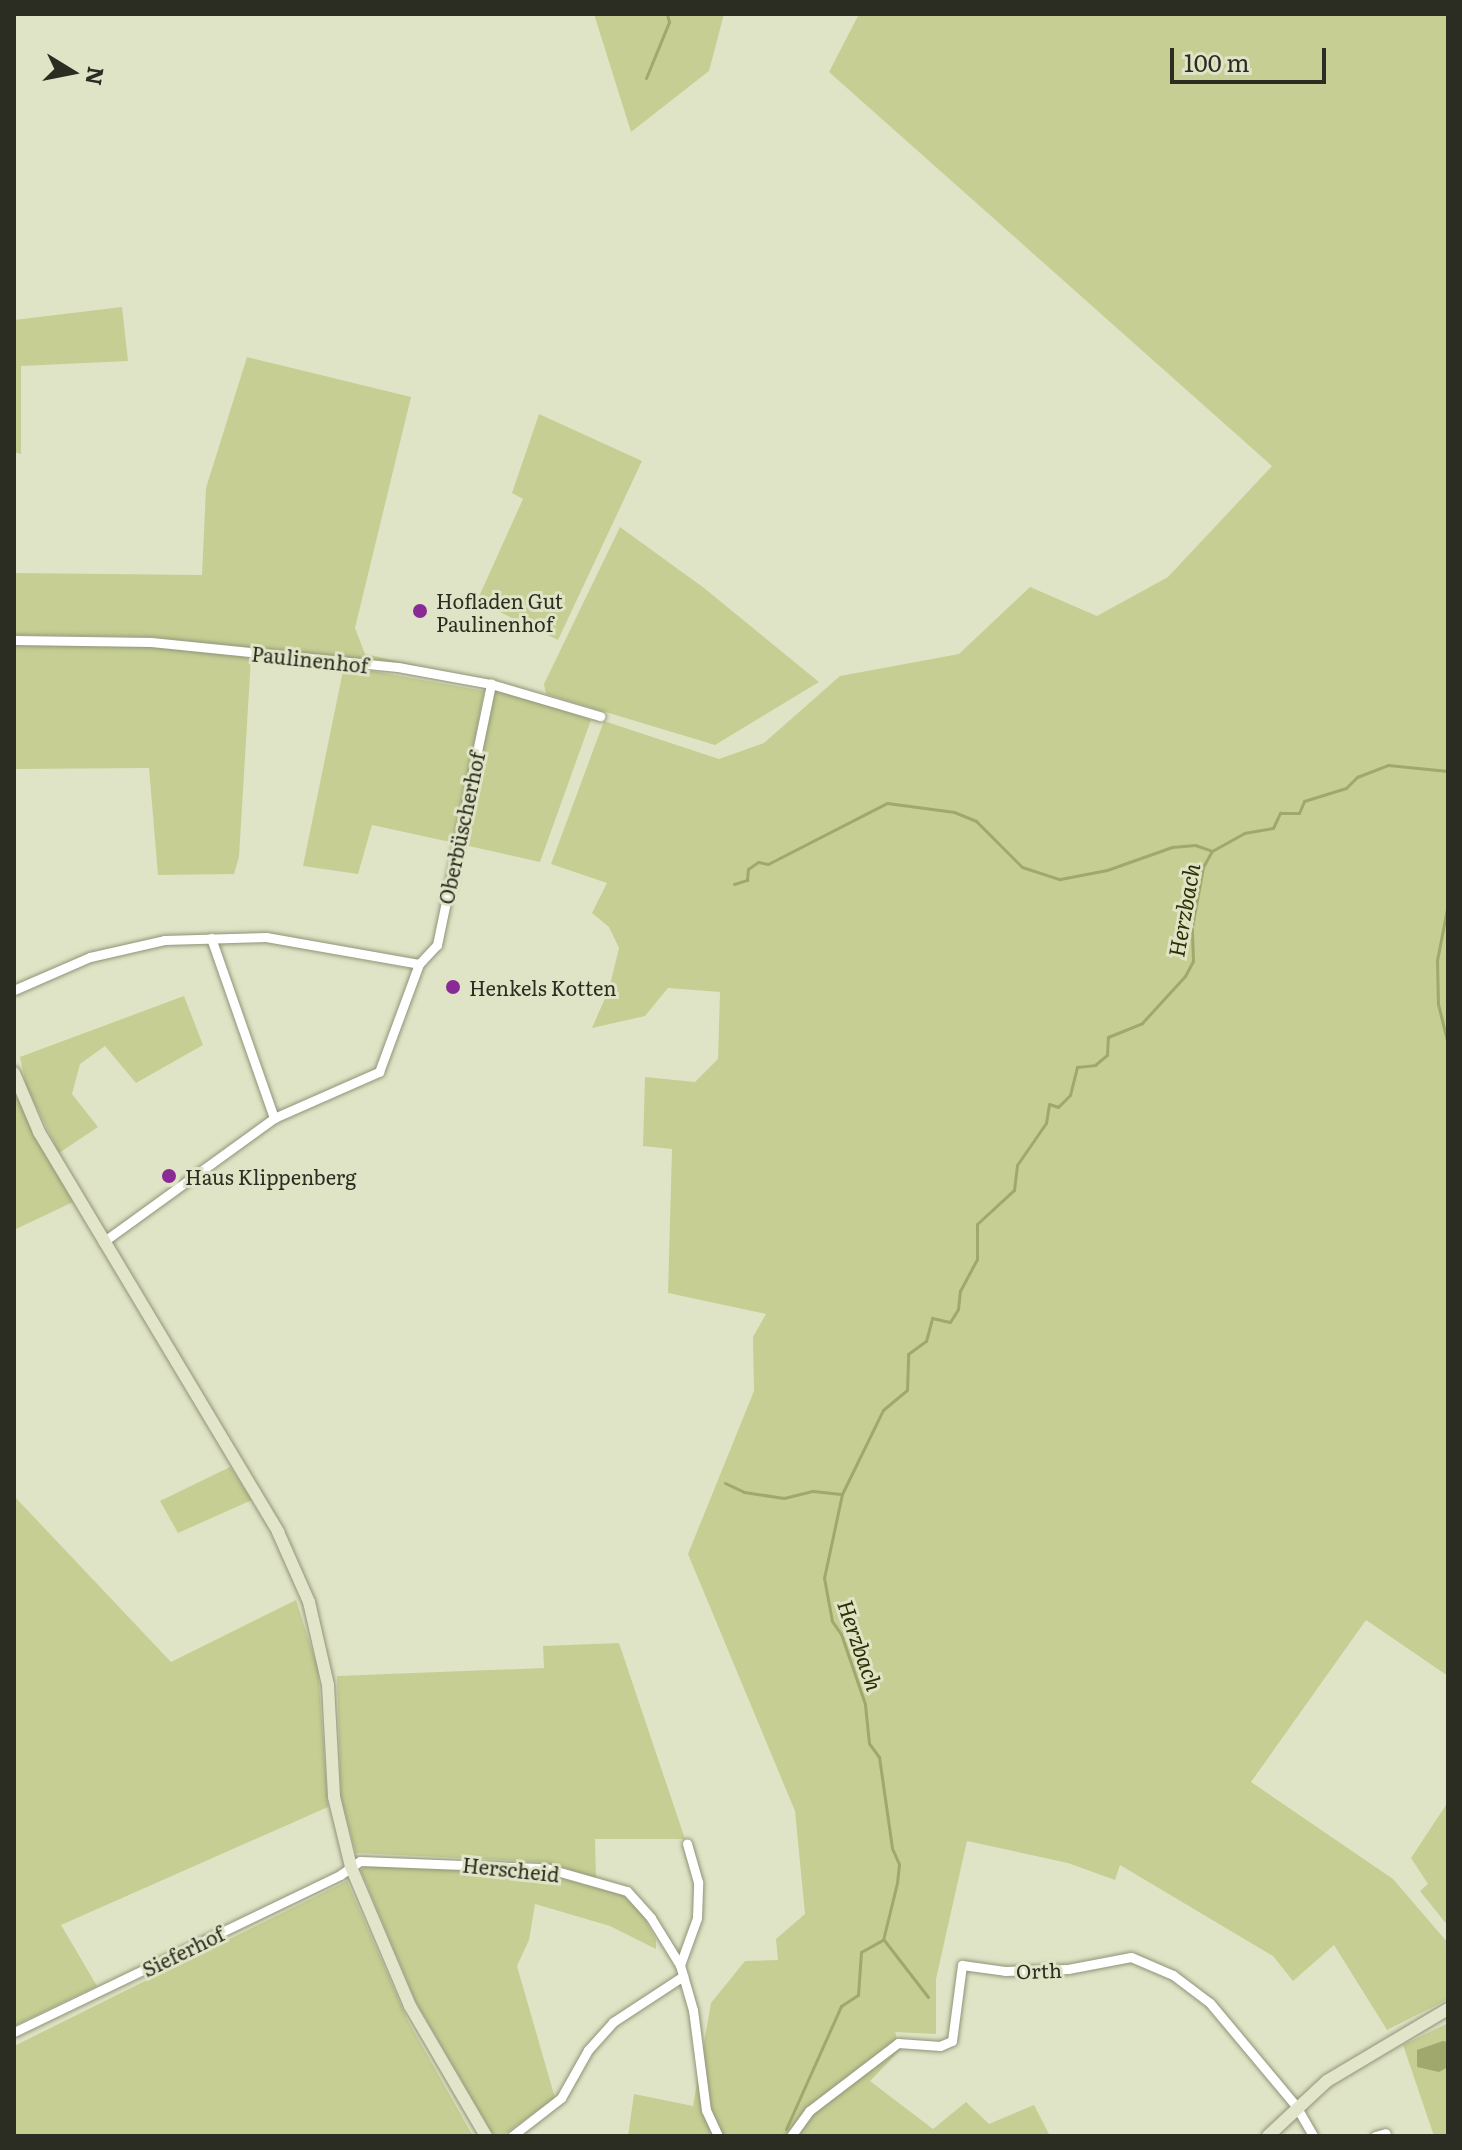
<!DOCTYPE html>
<meta charset="utf-8">
<style>
body{margin:0}
#map{position:relative;width:1462px;height:2150px;overflow:hidden;background:#e0e4c6;font-family:Literata,serif}
div>[style]{position:absolute}
.green>*{inset:0;background:#c6ce93}
.water>*{inset:0;background:#a1a86e}
.stream>*{height:3px;margin:-1.5px;padding:0 1.5px;transform-origin:1.5px;border-radius:1.5px;background:#a1a86e}
.roads{filter:drop-shadow(0 0 2px #909478) drop-shadow(0 0 2px #909478)}
.street>*{height:9px;margin:-4.5px;padding:0 4.5px;transform-origin:4.5px;border-radius:4.5px;background:#fff}
.secondary>*{height:12px;margin:-6px;padding:0 6px;transform-origin:6px;border-radius:6px;background:#e3e5cb}
.dots>*{width:22px;height:22px;translate:-50% -50%;box-sizing:border-box;border:4px solid #e0e4c6;border-radius:50%}
span{translate:-50% -50%;white-space:nowrap;text-align:center;line-height:1.15;-webkit-text-stroke:6px #e0e4c6;paint-order:stroke}
.poi-label{font-size:20px;color:#2b2d22}
.left{translate:0 -50%;text-align:left}
.street-label{font-size:20px;color:#2b2d22}
.water-label{font-size:22px;color:#2d3002;font-style:italic}
.frame{position:absolute;inset:0;border:16px solid #2b2d22;pointer-events:none}
.north{position:absolute;left:32px;top:32px;width:80px;height:80px;-webkit-text-stroke:6px #e0e4c6;paint-order:stroke;rotate:100deg;font-size:22px;font-weight:700;line-height:32px;text-align:center;color:#2b2d22}
.north::after{content:'';display:block;margin:auto;width:28px;height:36px;background:#2b2d22;clip-path:polygon(50% 0,100% 100%,50% 72%,0 100%)}
.scale{position:absolute;left:1170px;top:48px;width:156px;height:36px;box-sizing:border-box;border:4px solid #2b2d22;border-top:0;padding-left:10px;font-size:24px;line-height:28px;white-space:nowrap;color:#2b2d22;-webkit-text-stroke:6px #e0e4c6;paint-order:stroke}
</style>
<div id="map">
<div class="green">
<i style="clip-path:polygon(594px 14px,724px 14px,709px 71px,631px 132px)"></i>
<i style="clip-path:polygon(859px 14px,1448px 14px,1448px 1676px,1366px 1620px,1251px 1782px,1393px 1879px,1448px 1943px,1448px 1999px,1387px 2030px,1334px 1945px,1293px 1981px,1273px 1956px,1120px 1865px,1115px 1880px,1068px 1863px,967px 1841px,936px 1979px,936px 2034px,895px 2032px,901px 2049px,870px 2081px,933px 2129px,966px 2102px,989px 2124px,1034px 2105px,1050px 2136px,628px 2136px,634px 2094px,693px 2106px,711px 2003px,745px 1961px,778px 1960px,776px 1939px,805px 1914px,795px 1811px,688px 1554px,754px 1391px,753px 1337px,766px 1314px,668px 1293px,672px 1149px,643px 1146px,645px 1077px,695px 1082px,718px 1059px,720px 992px,668px 988px,645px 1016px,592px 1028px,609px 989px,619px 948px,609px 927px,592px 913px,607px 883px,551px 864px,604px 721px,719px 759px,764px 743px,840px 676px,959px 654px,1030px 587px,1097px 616px,1168px 577px,1272px 466px,829px 72px)"></i>
<i style="clip-path:polygon(122px 307px,128px 361px,21px 366px,21px 454px,14px 452px,14px 320px)"></i>
<i style="clip-path:polygon(247px 357px,411px 397px,355px 628px,365px 654px,428px 668px,153px 637px,14px 635px,14px 573px,202px 575px,206px 488px)"></i>
<i style="clip-path:polygon(539px 414px,642px 461px,558px 640px,477px 601px,523px 499px,512px 493px)"></i>
<i style="clip-path:polygon(620px 527px,704px 588px,819px 682px,715px 745px,546px 694px,544px 684px)"></i>
<i style="clip-path:polygon(14px 645px,153px 646px,251px 657px,239px 857px,234px 874px,158px 875px,149px 768px,16px 769px)"></i>
<i style="clip-path:polygon(344px 666px,484px 691px,455px 843px,372px 825px,358px 874px,303px 866px)"></i>
<i style="clip-path:polygon(492px 686px,591px 720px,540px 862px,460px 844px)"></i>
<i style="clip-path:polygon(184px 996px,203px 1045px,136px 1083px,105px 1046px,80px 1064px,72px 1094px,98px 1127px,59px 1153px,26px 1085px,20px 1057px)"></i>
<i style="clip-path:polygon(14px 1091px,73px 1202px,14px 1230px)"></i>
<i style="clip-path:polygon(230px 1467px,252px 1500px,178px 1533px,160px 1501px)"></i>
<i style="clip-path:polygon(14px 1496px,171px 1662px,296px 1600px,318px 1669px,328px 1807px,61px 1925px,97px 1986px,14px 2026px)"></i>
<i style="clip-path:polygon(619px 1643px,685px 1839px,595px 1839px,596px 1878px,544px 1862px,356px 1853px,341px 1797px,337px 1676px,544px 1668px,543px 1646px)"></i>
<i style="clip-path:polygon(1448px 1802px,1448px 1926px,1420px 1891px,1428px 1884px,1411px 1858px)"></i>
<i style="clip-path:polygon(367px 1864px,542px 1873px,622px 1895px,638px 1906px,656px 1940px,656px 1949px,610px 1926px,535px 1904px,529px 1940px,517px 1966px,555px 2098px,502px 2136px,494px 2136px,416px 2002px,361px 1871px)"></i>
<i style="clip-path:polygon(347px 1881px,408px 2021px,473px 2136px,14px 2136px,14px 2046px)"></i>
<i style="clip-path:polygon(1448px 2023px,1448px 2136px,1434px 2136px,1403px 2045px)"></i>
</div>
<div class="water">
<i style="clip-path:polygon(1443px 2041px,1448px 2042px,1448px 2067px,1439px 2072px,1417px 2067px,1417px 2050px)"></i>
</div>
<div class="stream">
<i style="left:646px;top:78px;width:61px;rotate:-67.7deg"></i>
<i style="left:669px;top:22px;width:8px;rotate:-104deg"></i>
<i style="left:734px;top:884px;width:14px;rotate:-17deg"></i>
<i style="left:747px;top:880px;width:11px;rotate:-85deg"></i>
<i style="left:748px;top:869px;width:12px;rotate:-35deg"></i>
<i style="left:758px;top:862px;width:10px;rotate:11deg"></i>
<i style="left:768px;top:864px;width:134px;rotate:-27.1deg"></i>
<i style="left:887px;top:803px;width:68px;rotate:7.7deg"></i>
<i style="left:954px;top:812px;width:24px;rotate:22deg"></i>
<i style="left:976px;top:821px;width:65px;rotate:45deg"></i>
<i style="left:1022px;top:867px;width:40px;rotate:18deg"></i>
<i style="left:1060px;top:879px;width:48px;rotate:-10.8deg"></i>
<i style="left:1107px;top:870px;width:69px;rotate:-19.5deg"></i>
<i style="left:1172px;top:847px;width:23px;rotate:-5deg"></i>
<i style="left:1195px;top:845px;width:18px;rotate:19deg"></i>
<i style="left:1448px;top:904px;width:57px;rotate:101.1deg"></i>
<i style="left:1437px;top:960px;width:44px;rotate:88.7deg"></i>
<i style="left:1438px;top:1004px;width:41px;rotate:76deg"></i>
<i style="left:725px;top:1483px;width:21px;rotate:25deg"></i>
<i style="left:744px;top:1492px;width:40px;rotate:8.5deg"></i>
<i style="left:784px;top:1498px;width:30px;rotate:-14deg"></i>
<i style="left:813px;top:1491px;width:28px;rotate:6deg"></i>
<i style="left:884px;top:1940px;width:72px;rotate:52.3deg"></i>
<i style="left:786px;top:2129px;width:135px;rotate:-65.9deg"></i>
<i style="left:841px;top:2006px;width:20px;rotate:-33deg"></i>
<i style="left:858px;top:1995px;width:43px;rotate:-86deg"></i>
<i style="left:861px;top:1952px;width:25px;rotate:-29deg"></i>
<i style="left:883px;top:1940px;width:59px;rotate:-76.2deg"></i>
<i style="left:897px;top:1883px;width:19px;rotate:-84deg"></i>
<i style="left:899px;top:1864px;width:17px;rotate:-114deg"></i>
<i style="left:892px;top:1848px;width:92px;rotate:-98.1deg"></i>
<i style="left:879px;top:1757px;width:17px;rotate:-126deg"></i>
<i style="left:869px;top:1743px;width:39px;rotate:-96deg"></i>
<i style="left:865px;top:1704px;width:74px;rotate:-108.9deg"></i>
<i style="left:841px;top:1634px;width:16px;rotate:-125deg"></i>
<i style="left:832px;top:1621px;width:44px;rotate:-100.5deg"></i>
<i style="left:824px;top:1578px;width:86px;rotate:-77.9deg"></i>
<i style="left:842px;top:1494px;width:93px;rotate:-64deg"></i>
<i style="left:883px;top:1410px;width:31px;rotate:-40deg"></i>
<i style="left:907px;top:1390px;width:36px;rotate:-88deg"></i>
<i style="left:908px;top:1354px;width:22px;rotate:-36deg"></i>
<i style="left:926px;top:1341px;width:24px;rotate:-75deg"></i>
<i style="left:932px;top:1318px;width:18px;rotate:13deg"></i>
<i style="left:950px;top:1322px;width:15px;rotate:-58deg"></i>
<i style="left:958px;top:1309px;width:18px;rotate:-84deg"></i>
<i style="left:960px;top:1291px;width:36px;rotate:-62deg"></i>
<i style="left:977px;top:1259px;width:35px;rotate:-90deg"></i>
<i style="left:977px;top:1224px;width:50px;rotate:-42.6deg"></i>
<i style="left:1014px;top:1190px;width:25px;rotate:-83deg"></i>
<i style="left:1017px;top:1165px;width:51px;rotate:-55.4deg"></i>
<i style="left:1046px;top:1123px;width:19px;rotate:-81deg"></i>
<i style="left:1049px;top:1104px;width:9px;rotate:18deg"></i>
<i style="left:1058px;top:1107px;width:17px;rotate:-45deg"></i>
<i style="left:1070px;top:1095px;width:29px;rotate:-76deg"></i>
<i style="left:1077px;top:1067px;width:18px;rotate:-6deg"></i>
<i style="left:1095px;top:1065px;width:16px;rotate:-40deg"></i>
<i style="left:1107px;top:1055px;width:18px;rotate:-87deg"></i>
<i style="left:1108px;top:1037px;width:37px;rotate:-22deg"></i>
<i style="left:1142px;top:1023px;width:64px;rotate:-47.5deg"></i>
<i style="left:1185px;top:976px;width:17px;rotate:-62deg"></i>
<i style="left:1193px;top:961px;width:34px;rotate:-92deg"></i>
<i style="left:1192px;top:927px;width:61px;rotate:-79.6deg"></i>
<i style="left:1203px;top:867px;width:18px;rotate:-61deg"></i>
<i style="left:1212px;top:851px;width:37px;rotate:-29deg"></i>
<i style="left:1244px;top:833px;width:29px;rotate:-10deg"></i>
<i style="left:1273px;top:828px;width:17px;rotate:-65deg"></i>
<i style="left:1280px;top:813px;width:19px"></i>
<i style="left:1299px;top:813px;width:13px;rotate:-67deg"></i>
<i style="left:1304px;top:801px;width:44px;rotate:-17.2deg"></i>
<i style="left:1346px;top:788px;width:16px;rotate:-45deg"></i>
<i style="left:1357px;top:777px;width:33px;rotate:-21deg"></i>
<i style="left:1388px;top:765px;width:60px;rotate:5.7deg"></i>
</div>
<div class="roads">
<div class="street">
<i style="left:14px;top:640px;width:137px;rotate:0.8deg"></i>
<i style="left:151px;top:642px;width:248px;rotate:5.8deg"></i>
<i style="left:398px;top:667px;width:95px;rotate:10.4deg"></i>
<i style="left:491px;top:684px;width:114px;rotate:16.4deg"></i>
<i style="left:211px;top:938px;width:191px;rotate:70.7deg"></i>
<i style="left:14px;top:990px;width:83px;rotate:-23.5deg"></i>
<i style="left:90px;top:957px;width:76px;rotate:-12.9deg"></i>
<i style="left:164px;top:940px;width:102px;rotate:-1.7deg"></i>
<i style="left:266px;top:937px;width:155px;rotate:10deg"></i>
<i style="left:103px;top:1242px;width:211px;rotate:-35.9deg"></i>
<i style="left:274px;top:1118px;width:115px;rotate:-23.7deg"></i>
<i style="left:379px;top:1072px;width:115px;rotate:-69.7deg"></i>
<i style="left:419px;top:964px;width:26px;rotate:-47deg"></i>
<i style="left:437px;top:945px;width:267px;rotate:-78.3deg"></i>
<i style="left:680px;top:1965px;width:50px;rotate:-70.1deg"></i>
<i style="left:697px;top:1918px;width:36px;rotate:-88deg"></i>
<i style="left:698px;top:1882px;width:40px;rotate:-106deg"></i>
<i style="left:14px;top:2032px;width:362px;rotate:-25.7deg"></i>
<i style="left:340px;top:1875px;width:24px;rotate:-35deg"></i>
<i style="left:360px;top:1861px;width:186px;rotate:2.2deg"></i>
<i style="left:546px;top:1868px;width:84px;rotate:15.9deg"></i>
<i style="left:627px;top:1891px;width:36px;rotate:48deg"></i>
<i style="left:651px;top:1918px;width:55px;rotate:58.3deg"></i>
<i style="left:680px;top:1965px;width:47px;rotate:73.9deg"></i>
<i style="left:693px;top:2010px;width:101px;rotate:82.6deg"></i>
<i style="left:706px;top:2110px;width:29px;rotate:65deg"></i>
<i style="left:512px;top:2136px;width:62px;rotate:-37.8deg"></i>
<i style="left:561px;top:2098px;width:55px;rotate:-60.6deg"></i>
<i style="left:588px;top:2050px;width:38px;rotate:-48deg"></i>
<i style="left:613px;top:2022px;width:84px;rotate:-33.3deg"></i>
<i style="left:791px;top:2136px;width:31px;rotate:-54deg"></i>
<i style="left:809px;top:2111px;width:112px;rotate:-37.4deg"></i>
<i style="left:898px;top:2043px;width:42px;rotate:4.1deg"></i>
<i style="left:940px;top:2046px;width:13px;rotate:-23deg"></i>
<i style="left:952px;top:2041px;width:77px;rotate:-82.5deg"></i>
<i style="left:962px;top:1965px;width:43px;rotate:7.9deg"></i>
<i style="left:1005px;top:1971px;width:63px;rotate:-1.8deg"></i>
<i style="left:1068px;top:1969px;width:64px;rotate:-10.8deg"></i>
<i style="left:1131px;top:1957px;width:46px;rotate:23.2deg"></i>
<i style="left:1173px;top:1975px;width:46px;rotate:37.1deg"></i>
<i style="left:1210px;top:2003px;width:134px;rotate:50.1deg"></i>
<i style="left:1296px;top:2106px;width:34px;rotate:60deg"></i>
<i style="left:1375px;top:2136px;width:11px;rotate:-15deg"></i>
</div>
<div class="secondary">
<i style="left:14px;top:1073px;width:64px;rotate:67deg"></i>
<i style="left:39px;top:1132px;width:466px;rotate:59.1deg"></i>
<i style="left:278px;top:1532px;width:77px;rotate:66.1deg"></i>
<i style="left:309px;top:1602px;width:85px;rotate:77.1deg"></i>
<i style="left:328px;top:1685px;width:112px;rotate:86.9deg"></i>
<i style="left:334px;top:1797px;width:72px;rotate:76.3deg"></i>
<i style="left:351px;top:1867px;width:151px;rotate:67deg"></i>
<i style="left:410px;top:2006px;width:151px;rotate:59.7deg"></i>
<i style="left:1268px;top:2136px;width:81px;rotate:-43deg"></i>
<i style="left:1327px;top:2081px;width:141px;rotate:-30.8deg"></i>
</div>
</div>
<div class="dots">
<i style="left:420px;top:611px;background:#8a2a94"></i>
<i style="left:453px;top:987px;background:#8a2a94"></i>
<i style="left:169px;top:1176px;background:#8a2a94"></i>
</div>
<div class="poi-label">
<span class="left" style="left:436px;top:612px">Hofladen Gut<br>Paulinenhof</span>
<span class="left" style="left:469px;top:987px">Henkels Kotten</span>
<span class="left" style="left:185px;top:1176px">Haus Klippenberg</span>
</div>
<div class="street-label">
<span style="left:310px;top:659px;rotate:6deg">Paulinenhof</span>
<span style="left:461px;top:828px;rotate:-78deg">Oberbüscherhof</span>
<span style="left:511px;top:1869px;rotate:6deg">Herscheid</span>
<span style="left:183px;top:1951px;rotate:-26deg">Sieferhof</span>
<span style="left:1039px;top:1970px;rotate:-2deg">Orth</span>
</div>
<div class="water-label">
<span style="left:1183px;top:910px;rotate:-80deg">Herzbach</span>
<span style="left:861px;top:1645px;rotate:71deg">Herzbach</span>
</div>
<div class="frame"></div>
<div class="north">N</div>
<div class="scale">100 m</div>
</div>
